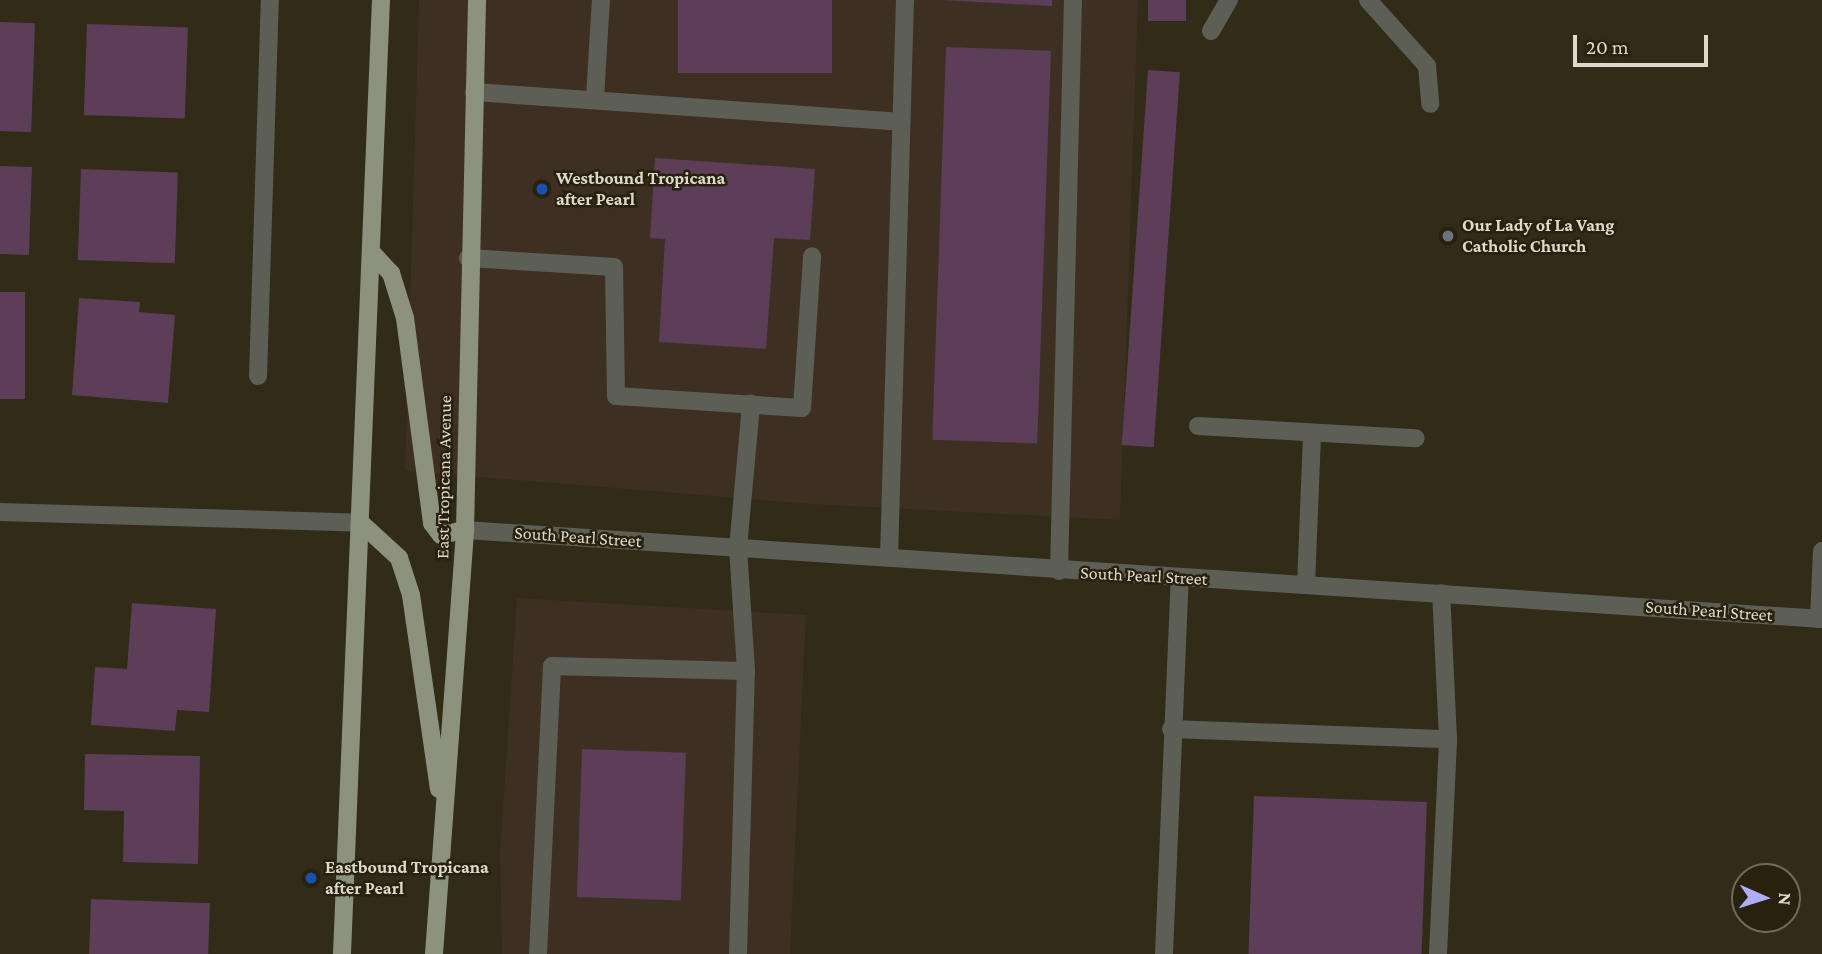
<!DOCTYPE html>
<style>
body{margin:0}
#map{position:relative;width:1822px;height:954px;overflow:hidden;background:#312b18;font-family:"Crimson Pro",serif}
div>[style]{position:absolute}
.commercial>*{inset:0;background:#3e2f23}
.building>*{inset:0;background:#5d3e59;transform-origin:0 0}
.service>*{height:18px;margin:-9px;padding:0 9px;transform-origin:9px;border-radius:9px;background:#5d5f56}
.minor>*{height:18px;margin:-9px;padding:0 9px;transform-origin:9px;border-radius:9px;background:#5d5f56}
.tertiary>*{height:18px;margin:-9px;padding:0 9px;transform-origin:9px;border-radius:9px;background:#5d5f56}
.primary>*{height:18px;margin:-9px;padding:0 9px;transform-origin:9px;border-radius:9px;background:#8d927f}
.dots>*{width:19px;height:19px;translate:-50% -50%;box-sizing:border-box;border:4px solid #27210e;border-radius:50%}
span{translate:-50% -50%;white-space:nowrap;text-align:center;line-height:1.15;-webkit-text-stroke:5px #27210e;paint-order:stroke}
.poi-label{font-size:18px;color:#ddd9cd;font-weight:700}
.left{translate:0 -50%;text-align:left}
.street-label{font-size:18px;color:#ddd9cd}
.north{position:absolute;left:1731px;top:863px;width:70px;height:70px;box-sizing:border-box;background:#27210e;border:2px solid #706b5a;border-radius:50%;rotate:93deg;font-size:19px;font-weight:700;line-height:28px;text-align:center;color:#ddd9cd}
.north::after{content:'';display:block;margin:auto;width:24px;height:32px;background:#adaffb;clip-path:polygon(50% 0,100% 100%,50% 72%,0 100%)}
.scale{position:absolute;left:1573px;top:35px;width:135px;height:32px;box-sizing:border-box;border:4px solid #ddd9cd;border-top:0;padding-left:9px;font-size:21px;line-height:24px;white-space:nowrap;color:#ddd9cd;-webkit-text-stroke:5px #27210e;paint-order:stroke}
</style>
<div id="map">
<div class="commercial">
<i style="clip-path:polygon(419px 0,1138px 0,1120px 520px,811px 504px,405px 471px)"></i>
<i style="clip-path:polygon(517px 598px,806px 615px,790px 954px,502px 954px,500px 853px)"></i>
</div>
<div class="building">
<i style="left:678px;top:0;width:154px;height:73px"></i>
<i style="clip-path:polygon(942px 0,1052px 0,1052px 6px)"></i>
<i style="left:1148px;top:0;width:38px;height:21px"></i>
<i style="left:0;top:22px;width:35px;height:109px;rotate:2deg"></i>
<i style="left:87px;top:24px;width:101px;height:91px;rotate:2deg"></i>
<i style="left:946px;top:47px;width:105px;height:393px;rotate:2deg"></i>
<i style="left:1148px;top:70px;width:32px;height:376px;rotate:4deg"></i>
<i style="clip-path:polygon(655px 158px,815px 169px,810px 240px,774px 238px,766px 349px,659px 342px,665px 239px,650px 238px)"></i>
<i style="left:0;top:166px;width:32px;height:88px;rotate:2deg"></i>
<i style="left:81px;top:169px;width:97px;height:91px;rotate:2deg"></i>
<i style="left:0;top:292px;width:25px;height:107px"></i>
<i style="clip-path:polygon(79px 298px,140px 302px,139px 312px,175px 315px,168px 403px,72px 395px)"></i>
<i style="clip-path:polygon(132px 603px,216px 609px,209px 712px,177px 710px,175px 731px,91px 725px,95px 667px,127px 669px)"></i>
<i style="left:582px;top:749px;width:104px;height:148px;rotate:2deg"></i>
<i style="clip-path:polygon(85px 754px,200px 756px,198px 864px,123px 862px,124px 811px,84px 810px)"></i>
<i style="left:1254px;top:796px;width:173px;height:158px;rotate:2deg"></i>
<i style="left:91px;top:899px;width:119px;height:55px;rotate:2deg"></i>
</div>
<div class="service">
<i style="left:1368px;top:0;width:89px;rotate:48.2deg"></i>
<i style="left:1427px;top:66px;width:38px;rotate:85deg"></i>
<i style="left:1211px;top:31px;width:36px;rotate:-60deg"></i>
<i style="left:474px;top:92px;width:425px;rotate:4deg"></i>
<i style="left:595px;top:97px;width:97px;rotate:-86.5deg"></i>
<i style="left:468px;top:258px;width:146px;rotate:3.5deg"></i>
<i style="left:614px;top:267px;width:129px;rotate:89.1deg"></i>
<i style="left:616px;top:396px;width:186px;rotate:3.7deg"></i>
<i style="left:802px;top:408px;width:152px;rotate:-86.2deg"></i>
<i style="left:258px;top:376px;width:376px;rotate:-88.2deg"></i>
<i style="left:1198px;top:426px;width:218px;rotate:3.2deg"></i>
<i style="left:889px;top:558px;width:558px;rotate:-88.36deg"></i>
<i style="left:1059px;top:571px;width:571px;rotate:-88.6deg"></i>
<i style="left:1306px;top:585px;width:151px;rotate:-87.7deg"></i>
<i style="left:1171px;top:729px;width:277px;rotate:2.1deg"></i>
<i style="left:538px;top:954px;width:288px;rotate:-87.2deg"></i>
<i style="left:552px;top:666px;width:194px;rotate:1.5deg"></i>
<i style="left:738px;top:954px;width:283px;rotate:-88.4deg"></i>
<i style="left:746px;top:671px;width:123px;rotate:-93.7deg"></i>
<i style="left:738px;top:548px;width:145px;rotate:-84.8deg"></i>
<i style="left:1164px;top:954px;width:376px;rotate:-87.6deg"></i>
<i style="left:1438px;top:954px;width:215px;rotate:-87.3deg"></i>
<i style="left:1448px;top:739px;width:146px;rotate:-92.7deg"></i>
</div>
<div class="minor">
<i style="left:1819px;top:619px;width:68px;rotate:-87.5deg"></i>
</div>
<div class="tertiary">
<i style="left:0;top:512px;width:361px;rotate:1.7deg"></i>
<i style="left:465px;top:530px;width:1360px;rotate:3.75deg"></i>
</div>
<div class="primary">
<i style="left:374px;top:255px;width:25px;rotate:47deg"></i>
<i style="left:391px;top:273px;width:47px;rotate:72.7deg"></i>
<i style="left:405px;top:318px;width:207px;rotate:82.5deg"></i>
<i style="left:432px;top:523px;width:15px;rotate:53deg"></i>
<i style="left:441px;top:535px;width:25px;rotate:-12deg"></i>
<i style="left:361px;top:523px;width:52px;rotate:42.6deg"></i>
<i style="left:399px;top:558px;width:39px;rotate:72deg"></i>
<i style="left:411px;top:595px;width:196px;rotate:81.8deg"></i>
<i style="left:342px;top:954px;width:955px;rotate:-87.66deg"></i>
<i style="left:434px;top:954px;width:425px;rotate:-85.8deg"></i>
<i style="left:465px;top:530px;width:530px;rotate:-88.7deg"></i>
</div>
<div class="dots">
<i style="left:542px;top:189px;background:#1a4fb4"></i>
<i style="left:1448px;top:236px;background:#6b7280"></i>
<i style="left:311px;top:878px;background:#1a4fb4"></i>
</div>
<div class="poi-label">
<span class="left" style="left:556px;top:189px">Westbound Tropicana<br>after Pearl</span>
<span class="left" style="left:1462px;top:236px">Our Lady of La Vang<br>Catholic Church</span>
<span class="left" style="left:325px;top:878px">Eastbound Tropicana<br>after Pearl</span>
</div>
<div class="street-label">
<span style="left:444px;top:477px;rotate:-89deg">East Tropicana Avenue</span>
<span style="left:578px;top:537px;rotate:4deg">South Pearl Street</span>
<span style="left:1144px;top:576px;rotate:3deg">South Pearl Street</span>
<span style="left:1709px;top:611px;rotate:4deg">South Pearl Street</span>
</div>
<div class="north">N</div>
<div class="scale">20 m</div>
</div>
